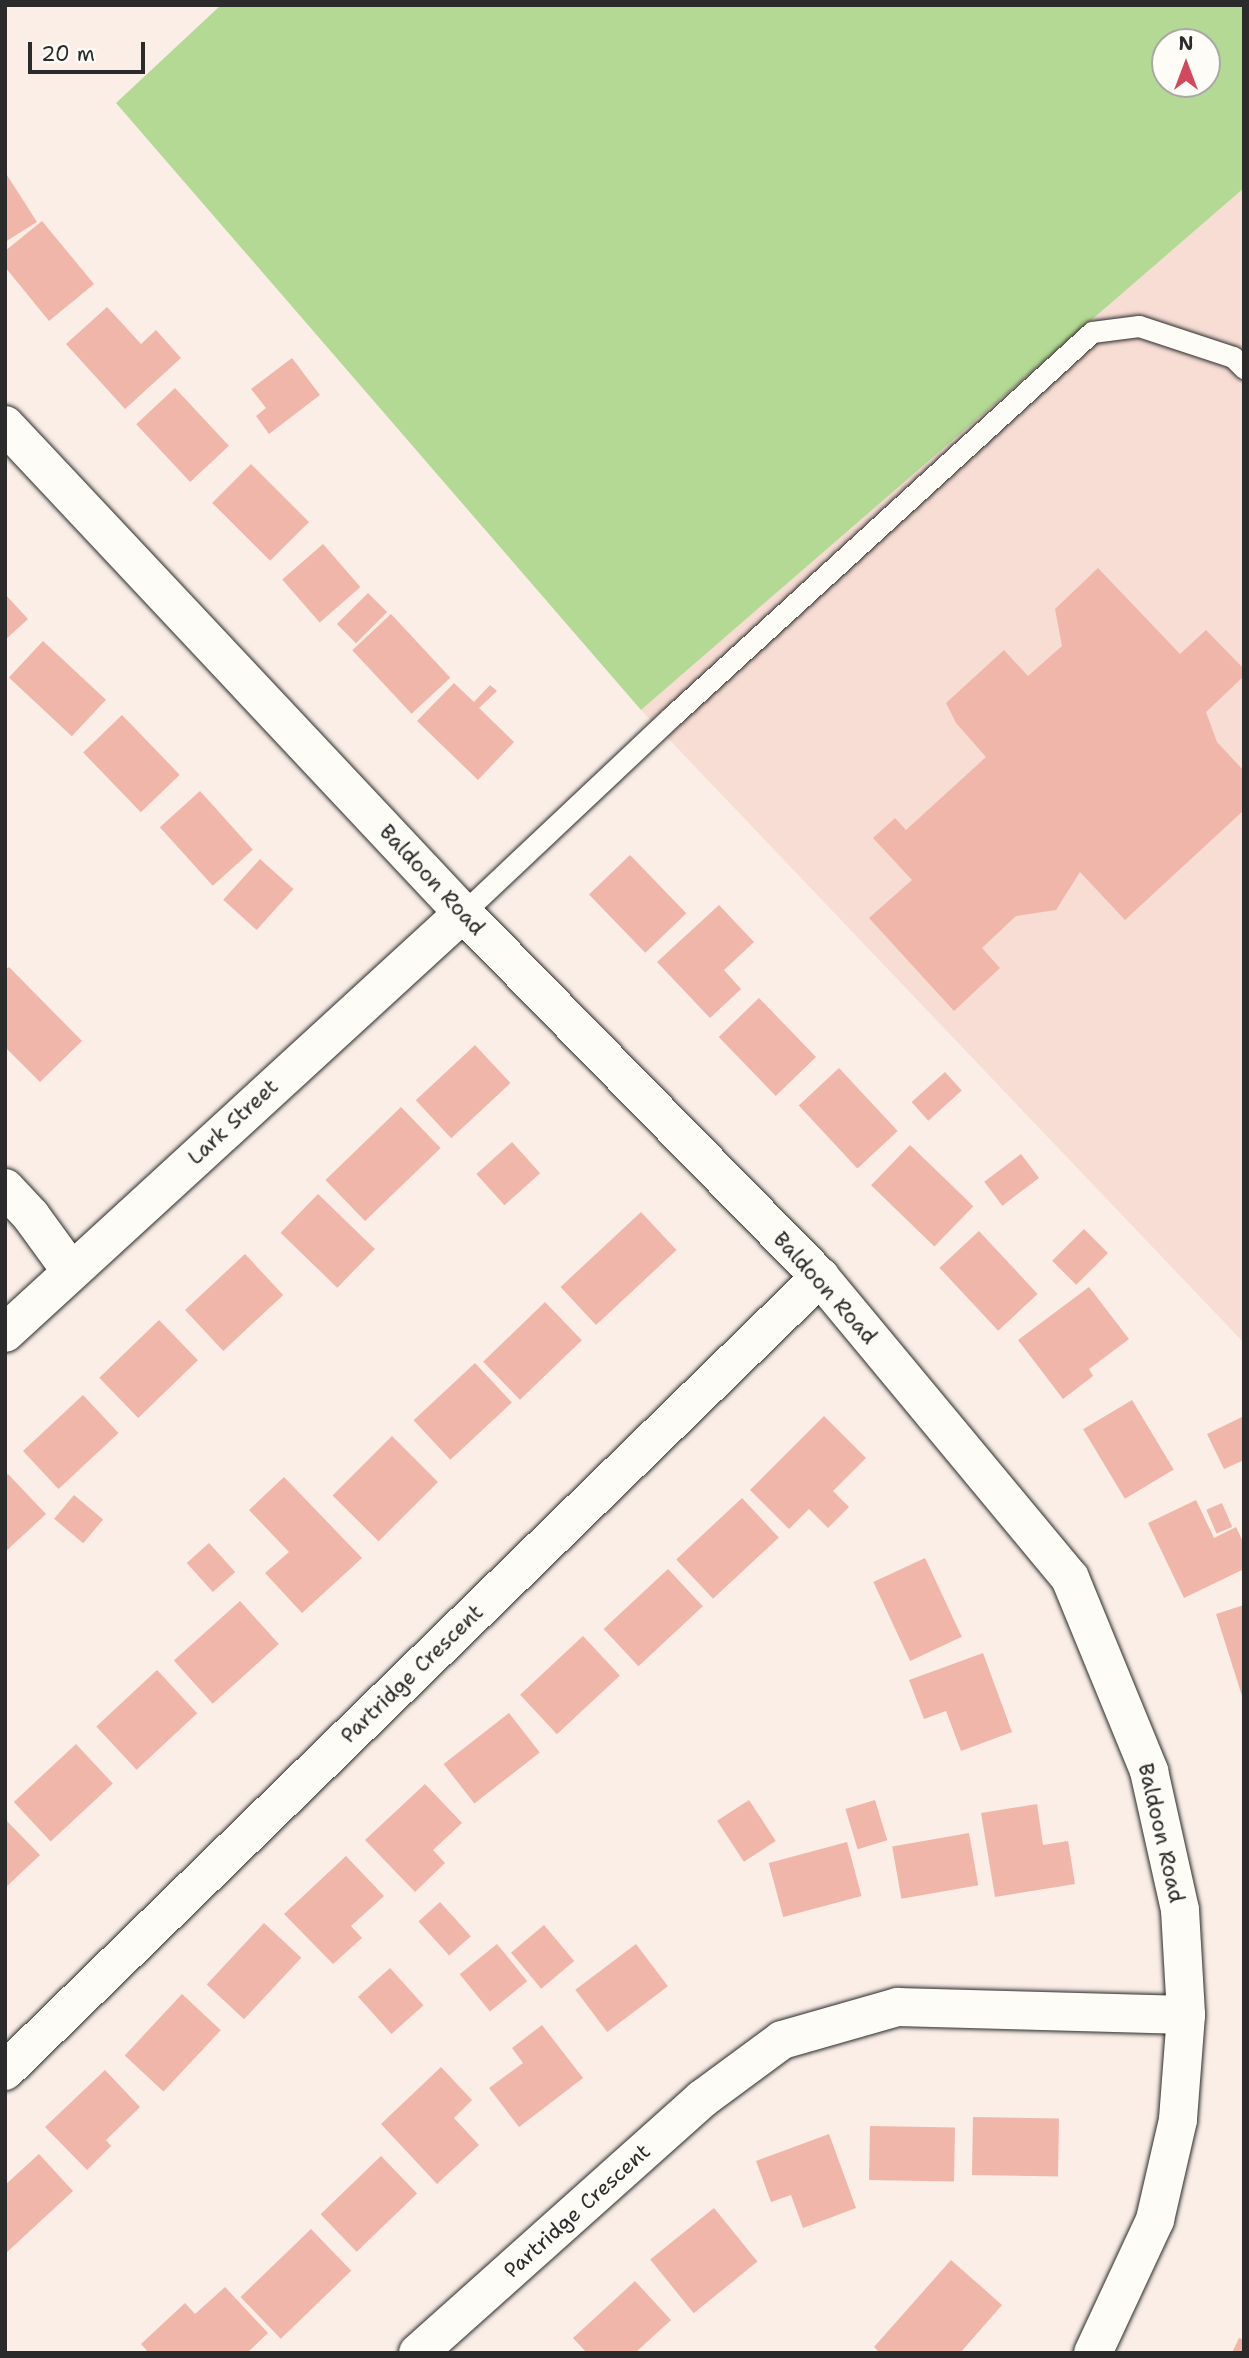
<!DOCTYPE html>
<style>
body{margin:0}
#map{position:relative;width:1249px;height:2358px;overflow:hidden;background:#faeee7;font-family:"Shantell Sans",sans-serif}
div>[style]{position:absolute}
.built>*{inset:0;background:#f7ddd4}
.green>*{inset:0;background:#b4d994}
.building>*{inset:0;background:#f0b6a9;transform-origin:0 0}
.roads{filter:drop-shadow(0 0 2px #2b2b2b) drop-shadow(0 0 2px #2b2b2b)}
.lane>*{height:21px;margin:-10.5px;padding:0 10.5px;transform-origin:10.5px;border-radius:10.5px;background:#fdfcf7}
.street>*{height:38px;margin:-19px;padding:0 19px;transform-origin:19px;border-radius:19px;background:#fdfcf7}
.secondary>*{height:38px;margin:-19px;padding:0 19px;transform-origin:19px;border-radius:19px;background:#fdfcf7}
span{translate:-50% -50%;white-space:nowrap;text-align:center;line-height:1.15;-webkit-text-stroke:7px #fdfcf7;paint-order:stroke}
.street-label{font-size:21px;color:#2b2b2b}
.frame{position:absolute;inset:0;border:7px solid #2b2b2b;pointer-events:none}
.north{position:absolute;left:1151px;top:28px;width:70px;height:70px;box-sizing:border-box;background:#fdfcf7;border:2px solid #a9a8a5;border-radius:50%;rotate:0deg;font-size:19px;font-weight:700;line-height:28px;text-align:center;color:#2b2b2b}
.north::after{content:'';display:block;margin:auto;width:24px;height:32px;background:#d1495b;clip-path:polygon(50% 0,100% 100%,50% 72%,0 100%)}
.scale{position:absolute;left:28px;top:42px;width:117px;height:32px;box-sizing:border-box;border:4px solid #2b2b2b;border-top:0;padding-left:9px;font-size:21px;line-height:24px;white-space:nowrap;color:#2b2b2b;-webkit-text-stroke:5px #fdfcf7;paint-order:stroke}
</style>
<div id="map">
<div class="built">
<i style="clip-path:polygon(1244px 188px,1244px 1343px,641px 710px)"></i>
</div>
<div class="green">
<i style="clip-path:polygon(evenodd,221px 5px,1244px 5px,1244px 188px,641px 710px,116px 103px,221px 5px,1165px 42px,1207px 42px,1207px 84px,1165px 84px,1165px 42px)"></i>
</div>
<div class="building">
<i style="clip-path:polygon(5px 172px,37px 222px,5px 242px)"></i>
<i style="clip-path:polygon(42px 221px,94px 284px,49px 321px,5px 267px,5px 251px)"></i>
<i style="clip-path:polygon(107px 307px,141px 344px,156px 330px,181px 358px,125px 409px,66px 344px)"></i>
<i style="clip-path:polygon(292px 358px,320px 395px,269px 434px,256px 416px,266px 408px,251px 389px)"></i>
<i style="left:175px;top:388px;width:79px;height:53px;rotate:47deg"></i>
<i style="left:251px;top:464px;width:82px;height:55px;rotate:45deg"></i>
<i style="left:323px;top:544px;width:57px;height:54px;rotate:49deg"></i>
<i style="clip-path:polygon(1098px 568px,1180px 654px,1206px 630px,1244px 669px,1244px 676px,1206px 712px,1217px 742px,1244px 771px,1244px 810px,1125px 920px,1080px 872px,1056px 910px,1016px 916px,982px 948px,1000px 968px,954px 1011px,869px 918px,912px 880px,873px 838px,895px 818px,906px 830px,986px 757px,956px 723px,946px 703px,1004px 650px,1028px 676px,1062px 646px,1055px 609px)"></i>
<i style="left:368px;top:593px;width:27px;height:44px;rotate:45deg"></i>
<i style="clip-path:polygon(5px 594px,28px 619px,5px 640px)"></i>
<i style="left:391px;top:614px;width:87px;height:53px;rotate:47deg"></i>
<i style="left:43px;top:641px;width:86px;height:50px;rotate:43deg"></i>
<i style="clip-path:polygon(454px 683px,474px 702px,490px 685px,497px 691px,479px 708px,514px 742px,478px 780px,417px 721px)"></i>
<i style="left:122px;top:715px;width:83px;height:54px;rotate:46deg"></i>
<i style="left:200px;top:791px;width:79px;height:54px;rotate:48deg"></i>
<i style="left:630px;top:855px;width:81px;height:57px;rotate:46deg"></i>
<i style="left:260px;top:859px;width:45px;height:55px;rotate:42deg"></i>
<i style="clip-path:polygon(719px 905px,754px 942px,724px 970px,741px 989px,710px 1018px,657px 962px)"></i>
<i style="clip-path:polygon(9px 967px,82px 1041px,40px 1082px,5px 1047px,5px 970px)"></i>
<i style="left:759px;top:998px;width:82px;height:56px;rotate:46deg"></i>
<i style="left:475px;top:1045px;width:52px;height:81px;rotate:47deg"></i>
<i style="left:839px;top:1068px;width:86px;height:55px;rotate:47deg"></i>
<i style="left:945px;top:1072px;width:25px;height:45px;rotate:48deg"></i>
<i style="left:401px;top:1107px;width:57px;height:105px;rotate:46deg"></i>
<i style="left:512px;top:1142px;width:42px;height:48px;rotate:48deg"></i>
<i style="left:910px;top:1145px;width:88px;height:56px;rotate:44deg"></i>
<i style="left:1021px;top:1154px;width:30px;height:46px;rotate:53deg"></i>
<i style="left:318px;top:1194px;width:79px;height:54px;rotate:44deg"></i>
<i style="left:641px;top:1212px;width:52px;height:110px;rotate:47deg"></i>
<i style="left:1084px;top:1229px;width:34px;height:45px;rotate:45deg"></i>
<i style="left:979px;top:1231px;width:86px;height:54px;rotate:47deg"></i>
<i style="left:245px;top:1254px;width:56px;height:82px;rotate:47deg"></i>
<i style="clip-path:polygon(1089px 1287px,1129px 1339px,1089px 1369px,1093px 1376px,1063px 1399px,1018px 1340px)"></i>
<i style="left:545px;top:1302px;width:53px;height:86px;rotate:46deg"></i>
<i style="left:159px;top:1320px;width:56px;height:83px;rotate:46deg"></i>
<i style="left:475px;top:1363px;width:54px;height:84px;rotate:47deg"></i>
<i style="left:83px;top:1395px;width:52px;height:82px;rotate:47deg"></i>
<i style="left:1132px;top:1400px;width:81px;height:57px;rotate:59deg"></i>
<i style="clip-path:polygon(824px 1416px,866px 1458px,833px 1491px,849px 1507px,828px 1528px,809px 1509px,789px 1529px,750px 1490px)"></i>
<i style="clip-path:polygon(1244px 1416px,1244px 1460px,1224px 1469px,1207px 1434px)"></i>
<i style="left:392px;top:1436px;width:65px;height:84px;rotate:45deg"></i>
<i style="clip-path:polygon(8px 1474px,46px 1514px,5px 1552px,5px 1477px)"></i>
<i style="clip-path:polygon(284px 1477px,362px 1558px,302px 1613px,265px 1573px,289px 1552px,249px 1510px)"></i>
<i style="left:74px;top:1495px;width:38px;height:31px;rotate:40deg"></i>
<i style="left:742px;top:1498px;width:54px;height:90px;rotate:47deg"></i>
<i style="clip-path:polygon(1196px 1500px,1214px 1538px,1236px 1527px,1244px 1544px,1244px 1569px,1184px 1598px,1148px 1523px)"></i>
<i style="left:1222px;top:1503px;width:26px;height:17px;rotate:67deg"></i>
<i style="left:209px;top:1543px;width:39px;height:30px;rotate:48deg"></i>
<i style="left:925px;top:1558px;width:87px;height:57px;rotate:65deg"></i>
<i style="left:668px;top:1569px;width:51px;height:88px;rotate:47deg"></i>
<i style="left:240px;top:1601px;width:58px;height:89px;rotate:48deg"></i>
<i style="clip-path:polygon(1244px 1605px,1244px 1699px,1243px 1699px,1216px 1614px)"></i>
<i style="left:583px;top:1636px;width:54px;height:86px;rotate:47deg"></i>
<i style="clip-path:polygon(983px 1653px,1012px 1732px,961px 1751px,946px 1711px,924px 1719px,909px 1680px)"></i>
<i style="left:157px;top:1670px;width:59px;height:83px;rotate:47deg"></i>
<i style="left:509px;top:1713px;width:50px;height:83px;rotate:52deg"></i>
<i style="left:76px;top:1744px;width:54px;height:85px;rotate:47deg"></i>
<i style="clip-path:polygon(425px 1784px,462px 1823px,433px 1850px,445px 1863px,415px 1892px,365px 1840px)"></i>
<i style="left:749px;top:1800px;width:49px;height:38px;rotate:57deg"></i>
<i style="left:875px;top:1800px;width:42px;height:31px;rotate:73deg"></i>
<i style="clip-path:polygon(1037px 1804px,1043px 1845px,1068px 1841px,1075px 1884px,995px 1897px,981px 1813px)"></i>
<i style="clip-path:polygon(5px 1819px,40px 1855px,5px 1888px)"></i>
<i style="left:969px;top:1833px;width:53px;height:78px;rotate:80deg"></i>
<i style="left:847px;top:1842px;width:56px;height:81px;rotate:75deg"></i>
<i style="clip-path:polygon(346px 1856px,384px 1896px,351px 1926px,362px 1938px,333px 1964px,284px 1914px)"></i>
<i style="left:440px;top:1902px;width:46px;height:29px;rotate:48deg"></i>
<i style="left:264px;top:1923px;width:51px;height:84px;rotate:43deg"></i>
<i style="left:544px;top:1925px;width:47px;height:43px;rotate:50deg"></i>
<i style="left:497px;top:1944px;width:48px;height:48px;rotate:51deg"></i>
<i style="left:636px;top:1944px;width:53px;height:76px;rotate:53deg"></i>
<i style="left:390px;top:1968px;width:50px;height:43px;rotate:48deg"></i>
<i style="left:182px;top:1994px;width:53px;height:84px;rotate:43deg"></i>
<i style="clip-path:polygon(542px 2025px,583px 2078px,519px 2127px,489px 2088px,523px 2063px,512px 2048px)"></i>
<i style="clip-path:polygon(441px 2067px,472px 2100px,454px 2118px,479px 2145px,437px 2184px,381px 2124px)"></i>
<i style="clip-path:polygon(105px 2070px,140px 2107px,106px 2140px,111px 2146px,87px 2170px,45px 2127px)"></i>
<i style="left:973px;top:2117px;width:86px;height:58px;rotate:1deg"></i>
<i style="left:870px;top:2126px;width:85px;height:54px;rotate:1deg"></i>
<i style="clip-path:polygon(829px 2134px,856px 2208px,803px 2228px,791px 2195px,771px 2202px,756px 2161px)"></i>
<i style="clip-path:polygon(39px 2154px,73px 2191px,5px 2254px,5px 2185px)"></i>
<i style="left:381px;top:2156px;width:52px;height:84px;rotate:46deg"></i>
<i style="left:714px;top:2208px;width:69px;height:82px;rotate:51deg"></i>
<i style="left:311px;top:2229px;width:58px;height:98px;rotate:46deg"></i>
<i style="clip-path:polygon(951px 2260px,1002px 2305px,960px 2353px,880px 2353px,874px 2347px)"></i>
<i style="clip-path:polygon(635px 2281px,671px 2320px,635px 2353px,587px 2353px,573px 2338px)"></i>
<i style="clip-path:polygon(225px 2287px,268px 2333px,247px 2353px,149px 2353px,141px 2344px,185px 2303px,195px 2314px)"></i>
<i style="clip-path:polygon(1239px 2338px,1244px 2340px,1244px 2353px,1232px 2353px)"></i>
</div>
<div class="roads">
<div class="lane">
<i style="left:463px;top:913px;width:286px;rotate:-43.3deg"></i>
<i style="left:671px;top:717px;width:570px;rotate:-42.44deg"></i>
<i style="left:1092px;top:332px;width:47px;rotate:-7.3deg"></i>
<i style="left:1139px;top:326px;width:99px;rotate:18.3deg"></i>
<i style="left:1233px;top:357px;width:16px;rotate:45deg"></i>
</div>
<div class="street">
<i style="left:5px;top:1188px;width:38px;rotate:47deg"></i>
<i style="left:31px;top:1216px;width:68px;rotate:54deg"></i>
<i style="left:5px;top:1333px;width:621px;rotate:-42.52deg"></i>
<i style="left:5px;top:2071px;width:1138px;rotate:-44.25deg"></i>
<i style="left:418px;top:2353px;width:381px;rotate:-41.8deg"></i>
<i style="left:702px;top:2099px;width:99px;rotate:-36.4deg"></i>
<i style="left:782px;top:2040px;width:121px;rotate:-15.9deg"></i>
<i style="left:898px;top:2007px;width:288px;rotate:1.6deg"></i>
</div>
<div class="secondary">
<i style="left:5px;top:425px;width:669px;rotate:46.82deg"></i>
<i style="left:463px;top:913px;width:510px;rotate:45.56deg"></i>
<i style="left:820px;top:1277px;width:391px;rotate:50.3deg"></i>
<i style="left:1070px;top:1578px;width:209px;rotate:67.7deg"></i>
<i style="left:1149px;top:1771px;width:142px;rotate:77.4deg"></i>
<i style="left:1180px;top:1910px;width:105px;rotate:86.7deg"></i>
<i style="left:1186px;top:2015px;width:105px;rotate:94.4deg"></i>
<i style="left:1178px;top:2120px;width:103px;rotate:103deg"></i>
<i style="left:1155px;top:2220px;width:147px;rotate:115deg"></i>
</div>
</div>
<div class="street-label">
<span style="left:432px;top:880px;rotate:47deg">Baldoon Road</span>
<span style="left:233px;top:1122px;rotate:-43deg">Lark Street</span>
<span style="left:825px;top:1288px;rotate:48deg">Baldoon Road</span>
<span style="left:412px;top:1674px;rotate:-44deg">Partridge Crescent</span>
<span style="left:1161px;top:1833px;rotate:77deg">Baldoon Road</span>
<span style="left:577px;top:2211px;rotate:-42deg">Partridge Crescent</span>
</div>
<div class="frame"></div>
<div class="north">N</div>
<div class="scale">20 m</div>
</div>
